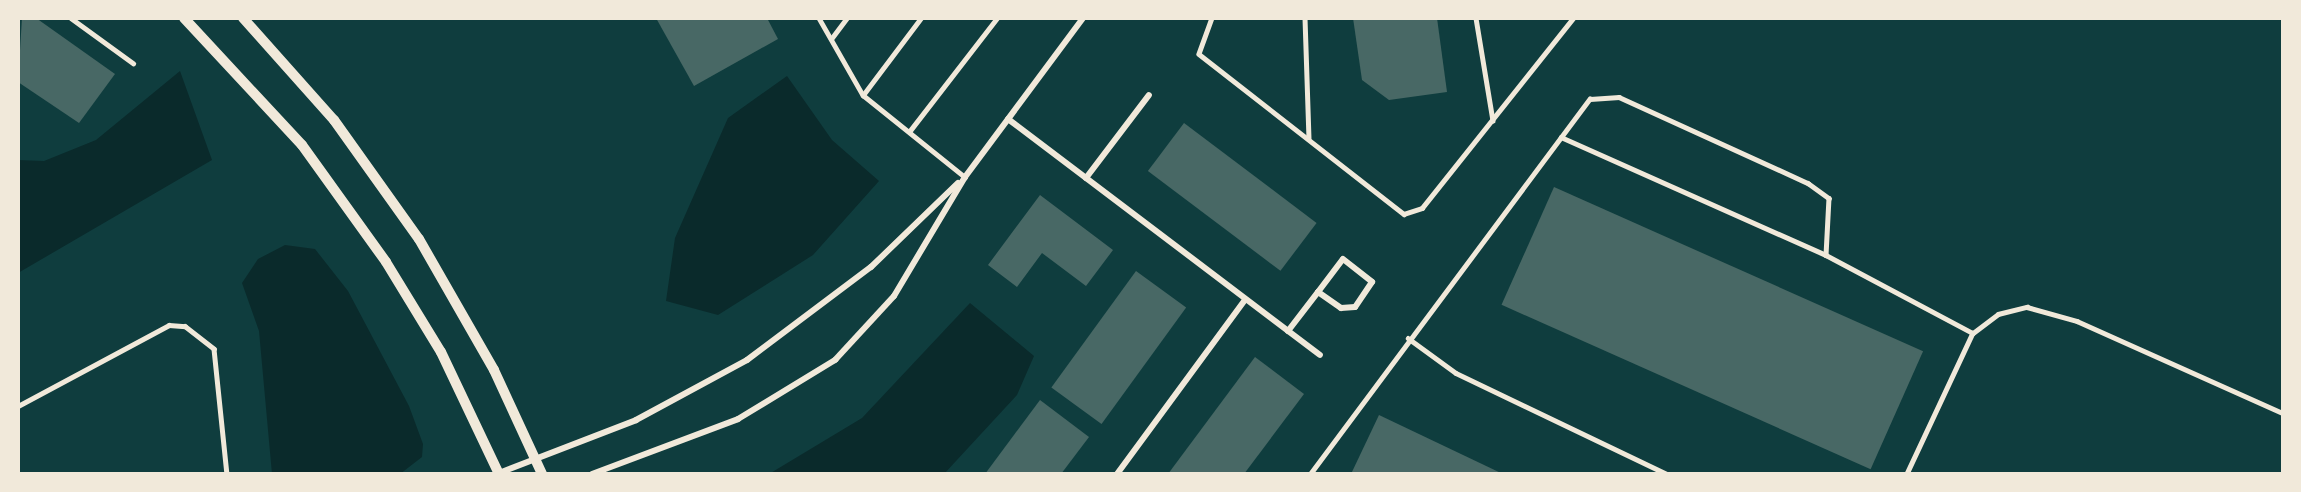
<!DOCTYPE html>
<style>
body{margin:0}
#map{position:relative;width:2301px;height:492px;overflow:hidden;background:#0f3d3e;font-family:Mulish,sans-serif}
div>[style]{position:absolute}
.water>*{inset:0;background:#0a2a2b}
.building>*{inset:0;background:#486865;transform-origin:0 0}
.service>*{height:4.5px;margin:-2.25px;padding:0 2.25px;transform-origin:2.25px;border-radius:2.25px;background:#f1e9da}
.minor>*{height:6px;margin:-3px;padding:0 3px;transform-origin:3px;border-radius:3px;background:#f1e9da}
.tertiary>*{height:10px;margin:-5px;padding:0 5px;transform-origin:5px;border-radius:5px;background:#f1e9da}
span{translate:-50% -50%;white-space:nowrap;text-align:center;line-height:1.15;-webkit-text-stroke:4.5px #f1e9da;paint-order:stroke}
.frame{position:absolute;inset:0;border:20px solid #f1e9da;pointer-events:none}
</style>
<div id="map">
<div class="water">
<i style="clip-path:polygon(180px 71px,212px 160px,18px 273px,18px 160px,44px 161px,96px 140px)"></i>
<i style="clip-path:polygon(787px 76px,832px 140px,879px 181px,813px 255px,718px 315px,666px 301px,675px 238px,728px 118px)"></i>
<i style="clip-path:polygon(285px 245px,315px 249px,348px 291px,409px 406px,423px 444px,422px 457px,400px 474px,272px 474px,259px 331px,242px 283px,258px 259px)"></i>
<i style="clip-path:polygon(970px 303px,1034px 356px,1017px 395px,944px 474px,769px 474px,862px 418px)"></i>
</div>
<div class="building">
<i style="clip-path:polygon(22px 18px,36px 18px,115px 74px,79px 123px,18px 82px)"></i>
<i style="clip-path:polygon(656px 18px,767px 18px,778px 39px,694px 86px)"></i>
<i style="clip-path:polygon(1353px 18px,1437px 18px,1447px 92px,1389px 100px,1362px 80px)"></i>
<i style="left:1184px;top:123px;width:166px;height:60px;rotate:37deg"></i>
<i style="left:1554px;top:187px;width:404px;height:129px;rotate:24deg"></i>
<i style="clip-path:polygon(1040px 195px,1113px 250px,1086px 286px,1042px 253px,1017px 287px,988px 265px)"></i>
<i style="left:1136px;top:271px;width:62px;height:144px;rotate:36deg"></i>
<i style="clip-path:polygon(1255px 357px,1304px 394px,1244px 474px,1168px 474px)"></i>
<i style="clip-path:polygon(1040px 400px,1089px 437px,1061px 474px,985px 474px)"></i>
<i style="clip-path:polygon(1379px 415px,1503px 474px,1351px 474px)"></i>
</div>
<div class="service">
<i style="left:71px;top:18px;width:77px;rotate:36deg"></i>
<i style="left:819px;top:18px;width:89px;rotate:60.3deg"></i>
<i style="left:863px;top:95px;width:131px;rotate:38.8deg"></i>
<i style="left:1212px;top:18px;width:38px;rotate:110deg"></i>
<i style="left:1199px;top:54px;width:260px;rotate:38deg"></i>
<i style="left:1404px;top:214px;width:19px;rotate:-18deg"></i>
<i style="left:1422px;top:208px;width:243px;rotate:-51.5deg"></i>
<i style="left:1305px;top:18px;width:120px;rotate:88.1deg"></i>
<i style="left:1476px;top:18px;width:104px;rotate:80.6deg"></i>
<i style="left:831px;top:39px;width:26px;rotate:-53deg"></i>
<i style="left:863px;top:95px;width:96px;rotate:-53deg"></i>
<i style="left:909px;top:132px;width:144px;rotate:-52.3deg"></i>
<i style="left:1561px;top:137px;width:290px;rotate:24deg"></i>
<i style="left:1826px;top:255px;width:166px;rotate:28deg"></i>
<i style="left:1973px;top:333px;width:156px;rotate:115.1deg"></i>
<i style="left:1973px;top:333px;width:31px;rotate:-37deg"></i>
<i style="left:1998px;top:314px;width:30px;rotate:-14deg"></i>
<i style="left:2027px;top:307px;width:52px;rotate:15.6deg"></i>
<i style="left:2077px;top:321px;width:226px;rotate:24.1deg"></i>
<i style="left:1408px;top:338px;width:59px;rotate:36.1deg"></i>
<i style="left:1456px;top:373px;width:234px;rotate:25.6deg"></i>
<i style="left:18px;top:406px;width:171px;rotate:-28.2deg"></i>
<i style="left:169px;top:325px;width:16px;rotate:4deg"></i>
<i style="left:185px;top:326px;width:37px;rotate:38deg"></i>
<i style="left:214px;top:349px;width:126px;rotate:84.1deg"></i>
<i style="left:1310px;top:474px;width:468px;rotate:-53.3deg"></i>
<i style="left:1590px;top:99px;width:29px;rotate:-4deg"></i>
<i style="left:1619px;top:97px;width:208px;rotate:24.5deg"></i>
<i style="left:1808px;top:183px;width:26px;rotate:36deg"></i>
<i style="left:1829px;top:198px;width:57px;rotate:93deg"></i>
</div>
<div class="minor">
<i style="left:1008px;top:119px;width:391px;rotate:37.1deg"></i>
<i style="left:1086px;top:178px;width:104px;rotate:-52.8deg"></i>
<i style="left:1288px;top:331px;width:49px;rotate:-52.4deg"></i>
<i style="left:1318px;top:292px;width:41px;rotate:-52.9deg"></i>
<i style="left:1343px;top:259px;width:37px;rotate:38deg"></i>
<i style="left:1372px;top:282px;width:30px;rotate:124deg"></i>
<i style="left:1355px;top:307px;width:14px;rotate:176deg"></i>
<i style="left:1341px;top:308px;width:28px;rotate:-145deg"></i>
<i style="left:499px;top:473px;width:147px;rotate:-21.1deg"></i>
<i style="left:636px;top:420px;width:126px;rotate:-28.4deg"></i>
<i style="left:747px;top:360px;width:155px;rotate:-36.9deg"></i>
<i style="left:871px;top:267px;width:121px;rotate:-44deg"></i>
<i style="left:592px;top:474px;width:156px;rotate:-20.6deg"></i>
<i style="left:738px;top:419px;width:114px;rotate:-31.3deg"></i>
<i style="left:835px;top:360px;width:87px;rotate:-47.3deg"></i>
<i style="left:894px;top:296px;width:139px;rotate:-59.2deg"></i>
<i style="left:965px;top:177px;width:198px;rotate:-53.4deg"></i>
<i style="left:1117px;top:474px;width:216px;rotate:-53.7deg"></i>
</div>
<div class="tertiary">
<i style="left:184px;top:18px;width:173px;rotate:47.1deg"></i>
<i style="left:302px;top:145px;width:144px;rotate:54.3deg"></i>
<i style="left:386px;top:262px;width:105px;rotate:58.6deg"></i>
<i style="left:441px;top:352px;width:135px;rotate:64.6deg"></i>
<i style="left:243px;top:18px;width:137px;rotate:48.3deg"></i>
<i style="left:334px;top:120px;width:146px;rotate:54.5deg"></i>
<i style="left:419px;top:239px;width:151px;rotate:60.2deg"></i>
<i style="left:494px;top:370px;width:115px;rotate:65.2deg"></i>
</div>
<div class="frame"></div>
</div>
